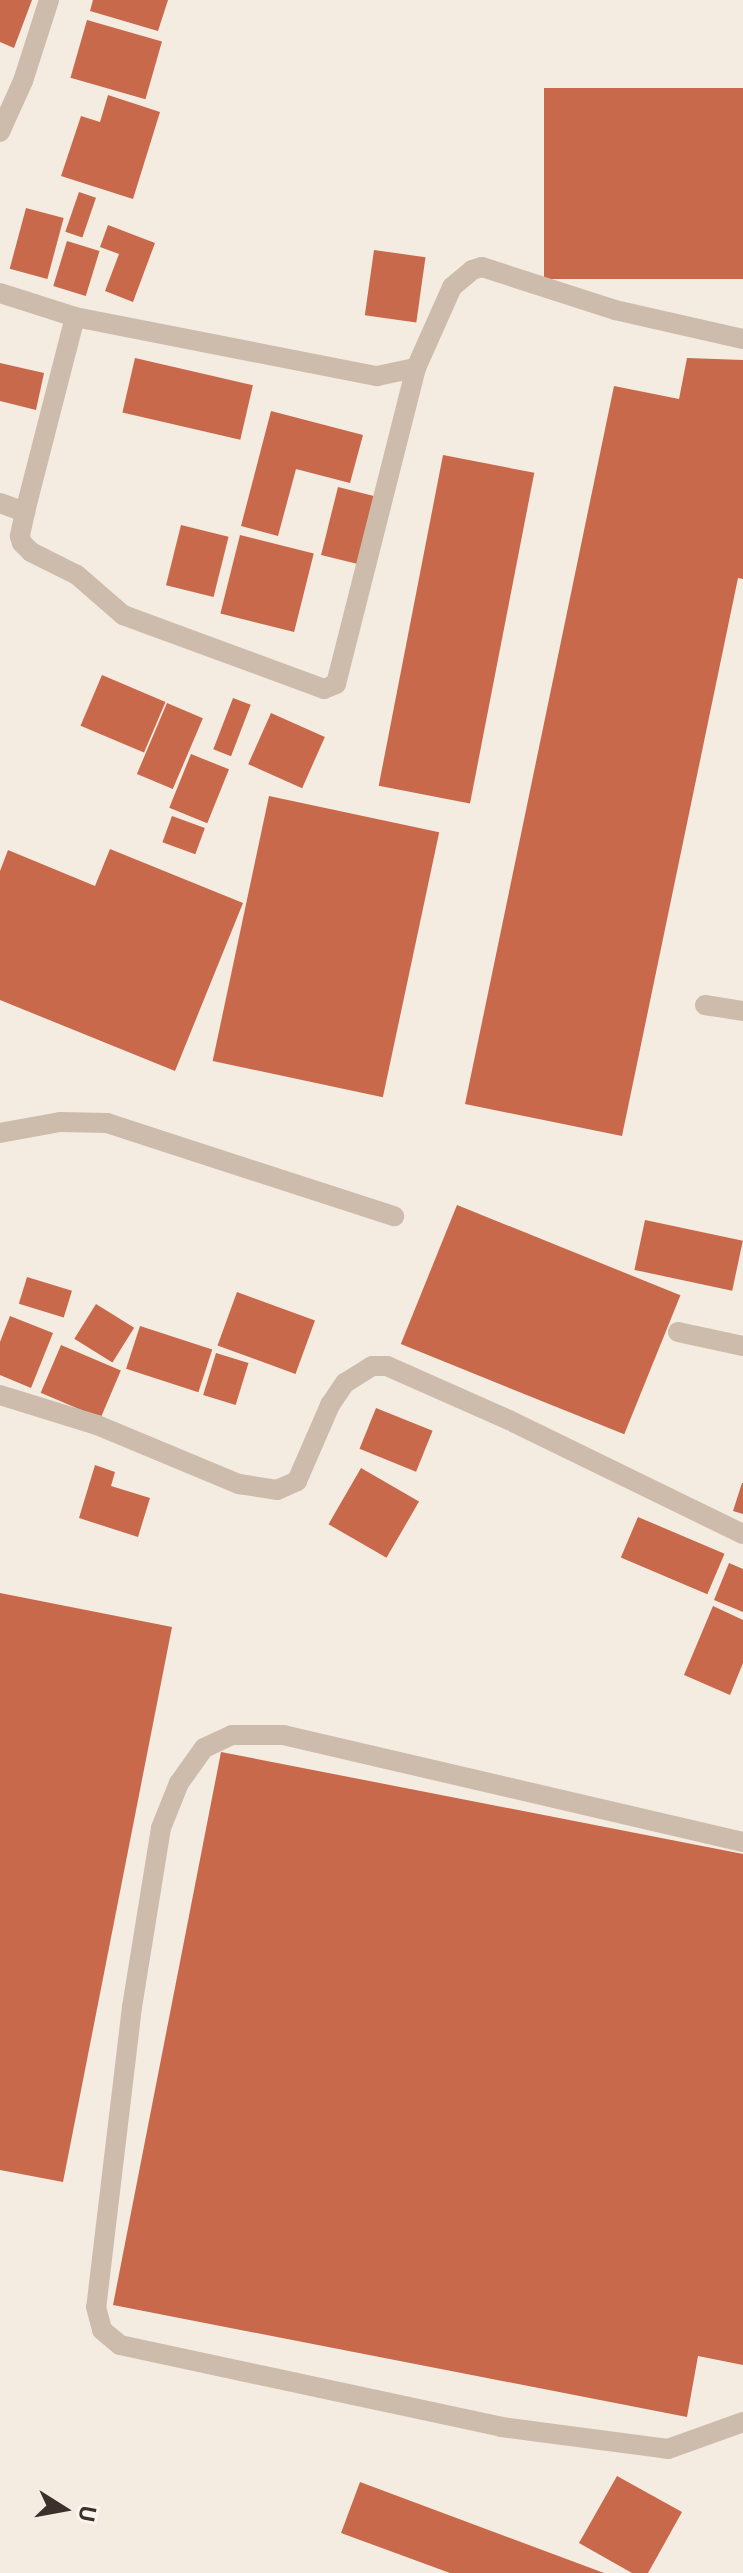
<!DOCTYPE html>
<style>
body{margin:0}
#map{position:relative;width:743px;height:2573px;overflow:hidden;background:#f4ebe1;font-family:"Public Sans",sans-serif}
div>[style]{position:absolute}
.building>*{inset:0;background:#c8694b;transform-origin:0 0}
.service>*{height:20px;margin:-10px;padding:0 10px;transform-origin:10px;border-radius:10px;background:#cdbbac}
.minor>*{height:20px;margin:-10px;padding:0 10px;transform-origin:10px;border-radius:10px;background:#cdbbac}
span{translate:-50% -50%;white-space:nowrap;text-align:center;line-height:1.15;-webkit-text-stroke:6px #fbf5ee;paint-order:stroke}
.north{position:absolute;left:24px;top:2469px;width:80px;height:80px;-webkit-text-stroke:6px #fbf5ee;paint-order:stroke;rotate:101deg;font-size:22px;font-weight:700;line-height:32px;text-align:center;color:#3b302b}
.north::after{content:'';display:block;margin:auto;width:28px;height:36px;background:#3b302b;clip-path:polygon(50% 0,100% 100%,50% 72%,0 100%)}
</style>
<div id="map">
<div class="building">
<i style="clip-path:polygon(0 0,32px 0,14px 48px,0 42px)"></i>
<i style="clip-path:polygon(93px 0,168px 0,158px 31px,90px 11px)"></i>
<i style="left:87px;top:20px;width:78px;height:60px;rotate:16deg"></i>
<i style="left:743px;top:88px;width:191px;height:199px;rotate:90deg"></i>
<i style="clip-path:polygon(108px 95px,160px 112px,133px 199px,61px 176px,81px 116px,100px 122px)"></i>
<i style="left:79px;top:192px;width:18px;height:42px;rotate:19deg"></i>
<i style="left:26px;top:208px;width:39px;height:63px;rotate:15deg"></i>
<i style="clip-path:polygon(108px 225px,155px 243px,133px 302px,105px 291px,119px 254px,100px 247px)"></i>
<i style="left:67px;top:241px;width:34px;height:47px;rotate:17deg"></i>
<i style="left:374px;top:250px;width:52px;height:66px;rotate:8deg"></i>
<i style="left:135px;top:358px;width:121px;height:56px;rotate:13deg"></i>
<i style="clip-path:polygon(687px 358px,743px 360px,743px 579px,738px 578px,622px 1136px,465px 1104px,614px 386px,679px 399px)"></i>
<i style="clip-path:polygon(0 363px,44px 373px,36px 410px,0 401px)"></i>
<i style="clip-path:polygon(271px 411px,363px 435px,350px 483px,296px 469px,278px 536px,241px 526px)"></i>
<i style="left:443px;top:455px;width:93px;height:337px;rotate:11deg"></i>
<i style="left:338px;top:487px;width:42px;height:70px;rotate:14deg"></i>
<i style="left:181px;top:525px;width:49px;height:62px;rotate:14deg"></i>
<i style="left:240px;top:535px;width:76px;height:81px;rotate:14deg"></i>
<i style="left:102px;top:675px;width:69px;height:55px;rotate:23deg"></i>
<i style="left:233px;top:698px;width:19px;height:55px;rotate:21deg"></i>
<i style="left:167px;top:703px;width:39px;height:77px;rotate:23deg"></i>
<i style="left:271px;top:713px;width:59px;height:56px;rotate:24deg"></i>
<i style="left:191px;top:754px;width:41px;height:58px;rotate:22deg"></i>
<i style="left:269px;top:796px;width:174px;height:271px;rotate:12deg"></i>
<i style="left:172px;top:816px;width:35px;height:28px;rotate:20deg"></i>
<i style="clip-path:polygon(110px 849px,243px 903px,175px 1071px,0 1000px,0 871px,8px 850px,95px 886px)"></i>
<i style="left:457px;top:1205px;width:241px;height:150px;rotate:22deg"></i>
<i style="left:645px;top:1220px;width:100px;height:51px;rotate:12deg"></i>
<i style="left:27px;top:1277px;width:47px;height:28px;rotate:17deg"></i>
<i style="left:237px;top:1292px;width:83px;height:57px;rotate:20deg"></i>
<i style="left:96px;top:1304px;width:45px;height:41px;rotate:32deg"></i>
<i style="clip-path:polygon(10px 1316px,53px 1333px,31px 1388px,0 1375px,0 1342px)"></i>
<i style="left:140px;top:1326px;width:76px;height:45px;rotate:18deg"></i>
<i style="left:61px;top:1345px;width:65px;height:52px;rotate:23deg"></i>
<i style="left:216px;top:1353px;width:34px;height:44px;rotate:17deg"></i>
<i style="left:376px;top:1408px;width:61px;height:44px;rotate:22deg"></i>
<i style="clip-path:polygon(95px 1465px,115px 1472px,111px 1486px,150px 1498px,138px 1537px,79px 1518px)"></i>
<i style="left:361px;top:1468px;width:67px;height:65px;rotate:30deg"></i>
<i style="clip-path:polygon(742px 1483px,743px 1483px,743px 1514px,733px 1511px)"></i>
<i style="left:638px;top:1517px;width:94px;height:44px;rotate:23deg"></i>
<i style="clip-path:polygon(729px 1563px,743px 1569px,743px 1612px,714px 1600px)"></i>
<i style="clip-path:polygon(0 1593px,172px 1627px,63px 2182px,0 2170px)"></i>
<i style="clip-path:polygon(713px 1606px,743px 1620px,743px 1663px,730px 1695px,684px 1675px)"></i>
<i style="clip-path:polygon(221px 1752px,743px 1854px,743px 2365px,698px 2356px,687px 2417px,113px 2305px)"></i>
<i style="clip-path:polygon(617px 2476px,682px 2512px,648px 2573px,632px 2573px,579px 2543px)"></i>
<i style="clip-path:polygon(360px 2482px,604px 2573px,450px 2573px,341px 2533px)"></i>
</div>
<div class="service">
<i style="left:705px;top:1005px;width:38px;rotate:9deg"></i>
<i style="left:0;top:1133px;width:61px;rotate:-10.4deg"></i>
<i style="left:60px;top:1122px;width:47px;rotate:1.2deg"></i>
<i style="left:107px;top:1123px;width:302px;rotate:18deg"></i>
<i style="left:678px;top:1332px;width:66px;rotate:12.2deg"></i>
<i style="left:743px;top:1842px;width:471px;rotate:-166.9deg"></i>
<i style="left:284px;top:1735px;width:52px;rotate:180deg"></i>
<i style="left:232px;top:1735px;width:31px;rotate:155deg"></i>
<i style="left:204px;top:1748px;width:43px;rotate:125.5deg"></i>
<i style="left:179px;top:1783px;width:48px;rotate:111.8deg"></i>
<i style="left:161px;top:1828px;width:181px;rotate:99.2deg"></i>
<i style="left:132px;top:2007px;width:302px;rotate:96.8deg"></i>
<i style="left:96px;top:2307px;width:24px;rotate:75deg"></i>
<i style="left:102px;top:2330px;width:23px;rotate:40deg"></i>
<i style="left:120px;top:2345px;width:390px;rotate:12.1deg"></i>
<i style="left:501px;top:2427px;width:168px;rotate:7.5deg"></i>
<i style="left:668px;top:2449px;width:80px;rotate:-19.8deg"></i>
</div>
<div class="minor">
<i style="left:0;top:132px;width:56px;rotate:-65.7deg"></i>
<i style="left:23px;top:81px;width:85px;rotate:-72.2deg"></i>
<i style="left:0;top:293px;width:79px;rotate:17.7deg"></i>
<i style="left:75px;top:317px;width:308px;rotate:11.1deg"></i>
<i style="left:377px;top:376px;width:40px;rotate:-12deg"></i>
<i style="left:416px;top:368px;width:89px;rotate:-66deg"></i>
<i style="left:452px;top:287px;width:26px;rotate:-40deg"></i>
<i style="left:472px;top:270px;width:10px;rotate:-17deg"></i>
<i style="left:482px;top:267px;width:140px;rotate:17.9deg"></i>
<i style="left:615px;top:310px;width:131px;rotate:12.8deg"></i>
<i style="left:75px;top:317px;width:201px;rotate:104.4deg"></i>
<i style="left:25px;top:512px;width:25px;rotate:102deg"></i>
<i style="left:20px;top:536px;width:7px;rotate:74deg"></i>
<i style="left:22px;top:543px;width:13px;rotate:45deg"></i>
<i style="left:31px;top:552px;width:51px;rotate:26.6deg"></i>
<i style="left:77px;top:575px;width:61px;rotate:41deg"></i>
<i style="left:123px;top:615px;width:214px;rotate:20.2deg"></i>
<i style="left:324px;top:689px;width:13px;rotate:-23deg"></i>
<i style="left:336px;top:684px;width:326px;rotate:-75.8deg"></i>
<i style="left:0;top:503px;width:27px;rotate:20deg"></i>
<i style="left:0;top:1395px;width:102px;rotate:17.2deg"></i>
<i style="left:97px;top:1425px;width:154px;rotate:22.6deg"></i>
<i style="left:239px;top:1484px;width:38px;rotate:9deg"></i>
<i style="left:277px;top:1490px;width:22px;rotate:-24deg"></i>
<i style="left:297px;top:1481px;width:83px;rotate:-66.5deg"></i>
<i style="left:330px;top:1405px;width:27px;rotate:-56deg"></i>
<i style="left:345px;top:1383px;width:32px;rotate:-32deg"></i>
<i style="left:372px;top:1366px;width:15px"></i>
<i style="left:387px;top:1366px;width:133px;rotate:23.9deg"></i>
<i style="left:509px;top:1420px;width:260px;rotate:26deg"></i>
</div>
<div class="north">U</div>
</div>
